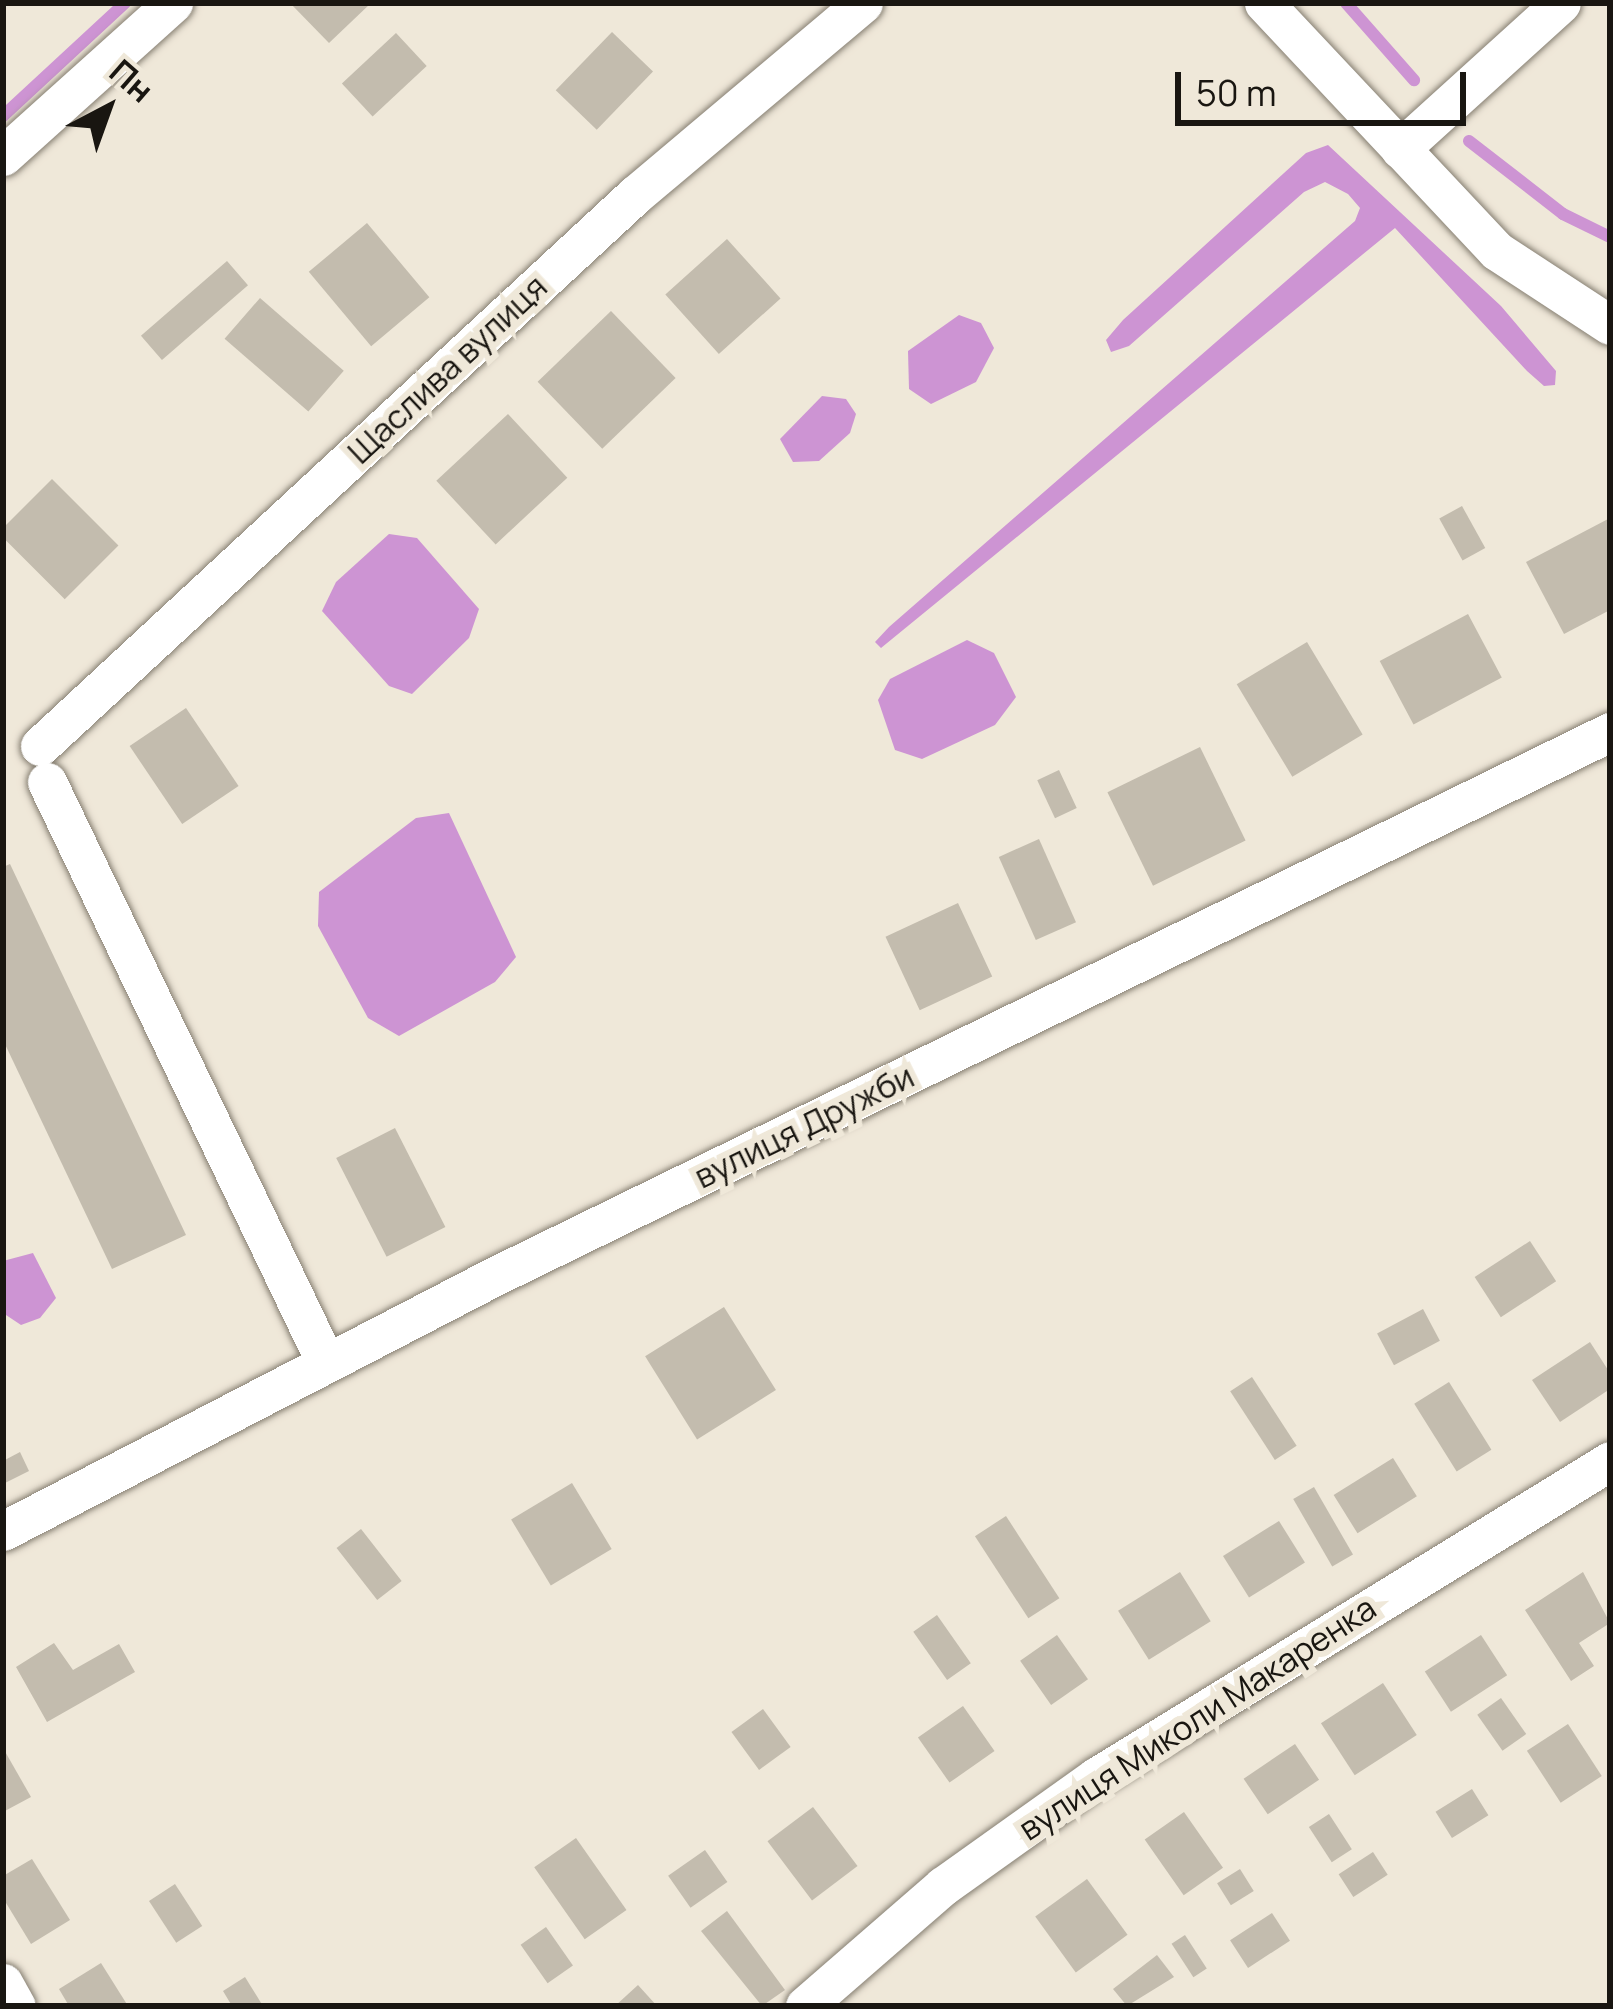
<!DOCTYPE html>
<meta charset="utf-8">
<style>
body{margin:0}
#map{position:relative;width:1613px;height:2009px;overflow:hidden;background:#efe8d9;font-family:Manrope,sans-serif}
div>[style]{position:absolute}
.water>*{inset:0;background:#cd94d3}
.stream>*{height:12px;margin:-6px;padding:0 6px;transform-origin:6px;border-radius:6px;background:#cd94d3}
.building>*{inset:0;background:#c3bcae;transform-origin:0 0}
.roads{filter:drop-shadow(0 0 3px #867f72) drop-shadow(0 0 3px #867f72)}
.street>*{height:39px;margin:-19.5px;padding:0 19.5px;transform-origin:19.5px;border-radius:19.5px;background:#fff}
span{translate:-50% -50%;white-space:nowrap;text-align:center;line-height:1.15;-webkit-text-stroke:12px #efe8d9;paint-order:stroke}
.street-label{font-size:33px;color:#191611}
.frame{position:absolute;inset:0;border:6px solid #191611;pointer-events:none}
.north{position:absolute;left:48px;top:48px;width:120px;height:120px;-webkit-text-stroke:9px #efe8d9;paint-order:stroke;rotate:41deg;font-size:33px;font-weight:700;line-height:48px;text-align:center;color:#191611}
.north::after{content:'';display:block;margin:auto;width:42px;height:54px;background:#191611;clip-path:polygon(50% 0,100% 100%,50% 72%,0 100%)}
.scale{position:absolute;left:1175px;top:72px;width:291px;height:54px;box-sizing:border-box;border:6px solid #191611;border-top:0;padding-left:15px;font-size:36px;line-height:42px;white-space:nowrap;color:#191611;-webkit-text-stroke:9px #efe8d9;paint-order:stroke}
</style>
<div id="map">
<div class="water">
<i style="clip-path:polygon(1328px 145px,1501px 306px,1556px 371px,1555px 385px,1544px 386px,1527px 371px,1395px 228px,881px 648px,875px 642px,889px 627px,1355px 221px,1360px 208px,1348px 194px,1325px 182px,1304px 192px,1129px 346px,1111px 352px,1106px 340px,1123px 320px,1306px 153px)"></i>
<i style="clip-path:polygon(959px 315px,981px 323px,994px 348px,976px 382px,931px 404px,909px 389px,908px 351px)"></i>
<i style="clip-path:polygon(822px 396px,846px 399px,856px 414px,850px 433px,819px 461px,793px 462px,780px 439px)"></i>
<i style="clip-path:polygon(389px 534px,417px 538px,479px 609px,469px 638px,412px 694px,389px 686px,322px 611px,336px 582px)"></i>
<i style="clip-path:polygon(967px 640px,994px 653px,1016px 697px,995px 725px,922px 759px,895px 750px,878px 700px,890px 679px)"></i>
<i style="clip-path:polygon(449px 813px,516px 957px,495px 982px,399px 1036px,368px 1018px,318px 926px,319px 892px,416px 818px)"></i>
<i style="clip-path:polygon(33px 1253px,56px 1298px,40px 1318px,21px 1325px,3px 1313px,3px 1261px)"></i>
</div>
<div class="stream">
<i style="left:1346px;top:3px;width:103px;rotate:48.6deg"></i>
<i style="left:3px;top:116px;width:166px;rotate:-42.8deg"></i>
<i style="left:1469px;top:141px;width:119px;rotate:37.8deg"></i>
<i style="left:1563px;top:214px;width:52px;rotate:26.1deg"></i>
</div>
<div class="building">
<i style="clip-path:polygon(290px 3px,371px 3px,329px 43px)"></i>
<i style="left:612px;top:32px;width:57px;height:81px;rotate:44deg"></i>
<i style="left:396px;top:33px;width:45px;height:74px;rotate:47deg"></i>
<i style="left:367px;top:223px;width:97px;height:76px;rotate:50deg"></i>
<i style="left:727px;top:239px;width:80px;height:83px;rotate:48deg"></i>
<i style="left:227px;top:261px;width:32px;height:114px;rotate:49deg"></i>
<i style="left:260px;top:298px;width:111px;height:54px;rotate:41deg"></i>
<i style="left:611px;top:311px;width:93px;height:102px;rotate:46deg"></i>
<i style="left:508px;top:414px;width:87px;height:98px;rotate:47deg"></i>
<i style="left:52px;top:479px;width:94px;height:76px;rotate:45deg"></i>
<i style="left:1462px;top:506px;width:48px;height:26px;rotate:61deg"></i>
<i style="clip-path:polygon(1610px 518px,1610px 610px,1564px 634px,1526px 562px)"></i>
<i style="left:1468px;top:614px;width:72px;height:100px;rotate:62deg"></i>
<i style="left:1307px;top:642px;width:108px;height:82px;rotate:59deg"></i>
<i style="left:186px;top:708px;width:94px;height:68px;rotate:56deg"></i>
<i style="left:1200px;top:747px;width:104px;height:103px;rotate:64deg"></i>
<i style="left:1059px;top:770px;width:42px;height:24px;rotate:65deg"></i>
<i style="left:1039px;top:839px;width:91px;height:44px;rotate:66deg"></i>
<i style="clip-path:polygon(10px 864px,186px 1235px,112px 1269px,3px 1040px,3px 867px)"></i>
<i style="left:958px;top:903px;width:81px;height:80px;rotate:65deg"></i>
<i style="left:395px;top:1128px;width:111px;height:66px;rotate:63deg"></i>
<i style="left:1530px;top:1241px;width:48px;height:66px;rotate:57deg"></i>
<i style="left:724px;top:1307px;width:98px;height:93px;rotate:58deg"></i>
<i style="left:1423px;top:1309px;width:36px;height:52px;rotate:62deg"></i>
<i style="clip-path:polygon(1590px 1342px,1610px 1373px,1610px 1389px,1560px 1422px,1532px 1380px)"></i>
<i style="left:1252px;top:1377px;width:82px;height:26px;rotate:57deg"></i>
<i style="left:1449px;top:1382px;width:80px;height:41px;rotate:58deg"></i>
<i style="clip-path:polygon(20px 1452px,29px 1471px,3px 1484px,3px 1461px)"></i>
<i style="left:1393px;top:1458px;width:45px;height:70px;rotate:58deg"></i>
<i style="left:572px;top:1483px;width:77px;height:71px;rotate:59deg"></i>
<i style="left:1314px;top:1487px;width:78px;height:24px;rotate:60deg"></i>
<i style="left:1006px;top:1516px;width:98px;height:37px;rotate:57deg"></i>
<i style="left:1279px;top:1521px;width:49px;height:66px;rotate:58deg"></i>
<i style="left:361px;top:1529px;width:66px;height:31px;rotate:52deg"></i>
<i style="left:1180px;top:1572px;width:58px;height:73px;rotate:58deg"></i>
<i style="clip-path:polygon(1583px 1572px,1610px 1623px,1579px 1643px,1594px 1666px,1571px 1681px,1525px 1610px)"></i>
<i style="left:937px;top:1615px;width:59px;height:29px;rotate:55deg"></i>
<i style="left:1057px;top:1635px;width:54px;height:45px;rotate:55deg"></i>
<i style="left:1481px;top:1635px;width:48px;height:67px;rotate:57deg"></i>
<i style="clip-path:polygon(54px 1643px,73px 1670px,119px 1644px,135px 1672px,47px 1722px,16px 1667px)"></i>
<i style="left:1383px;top:1683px;width:62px;height:74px;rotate:57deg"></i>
<i style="left:1501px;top:1698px;width:44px;height:29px;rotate:55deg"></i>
<i style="left:963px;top:1706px;width:55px;height:55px;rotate:55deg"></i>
<i style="left:763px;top:1709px;width:47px;height:39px;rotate:54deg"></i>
<i style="left:1568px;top:1724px;width:62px;height:49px;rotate:57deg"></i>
<i style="left:1295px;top:1744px;width:43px;height:62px;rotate:56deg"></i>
<i style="clip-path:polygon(3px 1748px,31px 1797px,3px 1812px)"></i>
<i style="left:1472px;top:1789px;width:31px;height:43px;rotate:58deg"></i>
<i style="left:813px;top:1807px;width:74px;height:57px;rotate:53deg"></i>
<i style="left:1184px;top:1812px;width:68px;height:48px;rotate:55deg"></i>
<i style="left:1329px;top:1814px;width:42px;height:24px;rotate:57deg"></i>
<i style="left:576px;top:1838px;width:88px;height:51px;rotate:55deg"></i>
<i style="left:705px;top:1850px;width:39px;height:45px;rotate:55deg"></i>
<i style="left:1373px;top:1852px;width:27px;height:41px;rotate:57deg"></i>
<i style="clip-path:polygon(32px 1859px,70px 1920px,31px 1944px,3px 1898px,3px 1876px)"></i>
<i style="left:1240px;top:1869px;width:26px;height:27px;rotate:58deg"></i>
<i style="left:1087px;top:1879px;width:69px;height:64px;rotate:54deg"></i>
<i style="left:175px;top:1884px;width:50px;height:31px;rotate:57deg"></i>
<i style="clip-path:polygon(727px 1911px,785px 1990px,762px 2006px,701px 1931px)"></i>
<i style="left:1272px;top:1913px;width:33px;height:50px;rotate:57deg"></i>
<i style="left:546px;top:1927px;width:47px;height:31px;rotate:55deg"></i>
<i style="left:1185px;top:1935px;width:40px;height:16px;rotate:57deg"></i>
<i style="clip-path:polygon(1157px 1955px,1174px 1977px,1127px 2006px,1113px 1989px)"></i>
<i style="clip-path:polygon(101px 1963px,128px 2006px,69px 2006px,59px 1989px)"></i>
<i style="clip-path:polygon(245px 1977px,263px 2006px,232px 2006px,223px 1991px)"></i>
<i style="clip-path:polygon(638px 1985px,657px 2006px,615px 2006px)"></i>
</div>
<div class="roads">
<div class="street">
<i style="left:1264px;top:3px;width:340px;rotate:46.8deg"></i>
<i style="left:1497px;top:251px;width:135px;rotate:33.2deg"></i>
<i style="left:1400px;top:149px;width:217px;rotate:-42.2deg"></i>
<i style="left:3px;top:156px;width:229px;rotate:-42deg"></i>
<i style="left:40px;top:746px;width:811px;rotate:-42.8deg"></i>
<i style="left:635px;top:195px;width:298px;rotate:-40.1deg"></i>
<i style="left:47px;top:782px;width:645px;rotate:64.35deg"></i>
<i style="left:3px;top:1531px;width:552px;rotate:-27.4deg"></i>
<i style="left:493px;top:1277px;width:1243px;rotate:-26.01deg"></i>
<i style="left:3px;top:1983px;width:26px;rotate:61deg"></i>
<i style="left:805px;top:2006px;width:183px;rotate:-41deg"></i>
<i style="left:943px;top:1886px;width:188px;rotate:-35.5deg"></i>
<i style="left:1096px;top:1777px;width:603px;rotate:-31.58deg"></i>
</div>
</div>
<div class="street-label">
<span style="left:447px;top:369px;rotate:-43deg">Щаслива вулиця</span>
<span style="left:804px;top:1126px;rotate:-26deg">вулиця Дружби</span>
<span style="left:1197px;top:1718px;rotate:-33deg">вулиця Миколи Макаренка</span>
</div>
<div class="frame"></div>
<div class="north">Пн</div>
<div class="scale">50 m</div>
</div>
